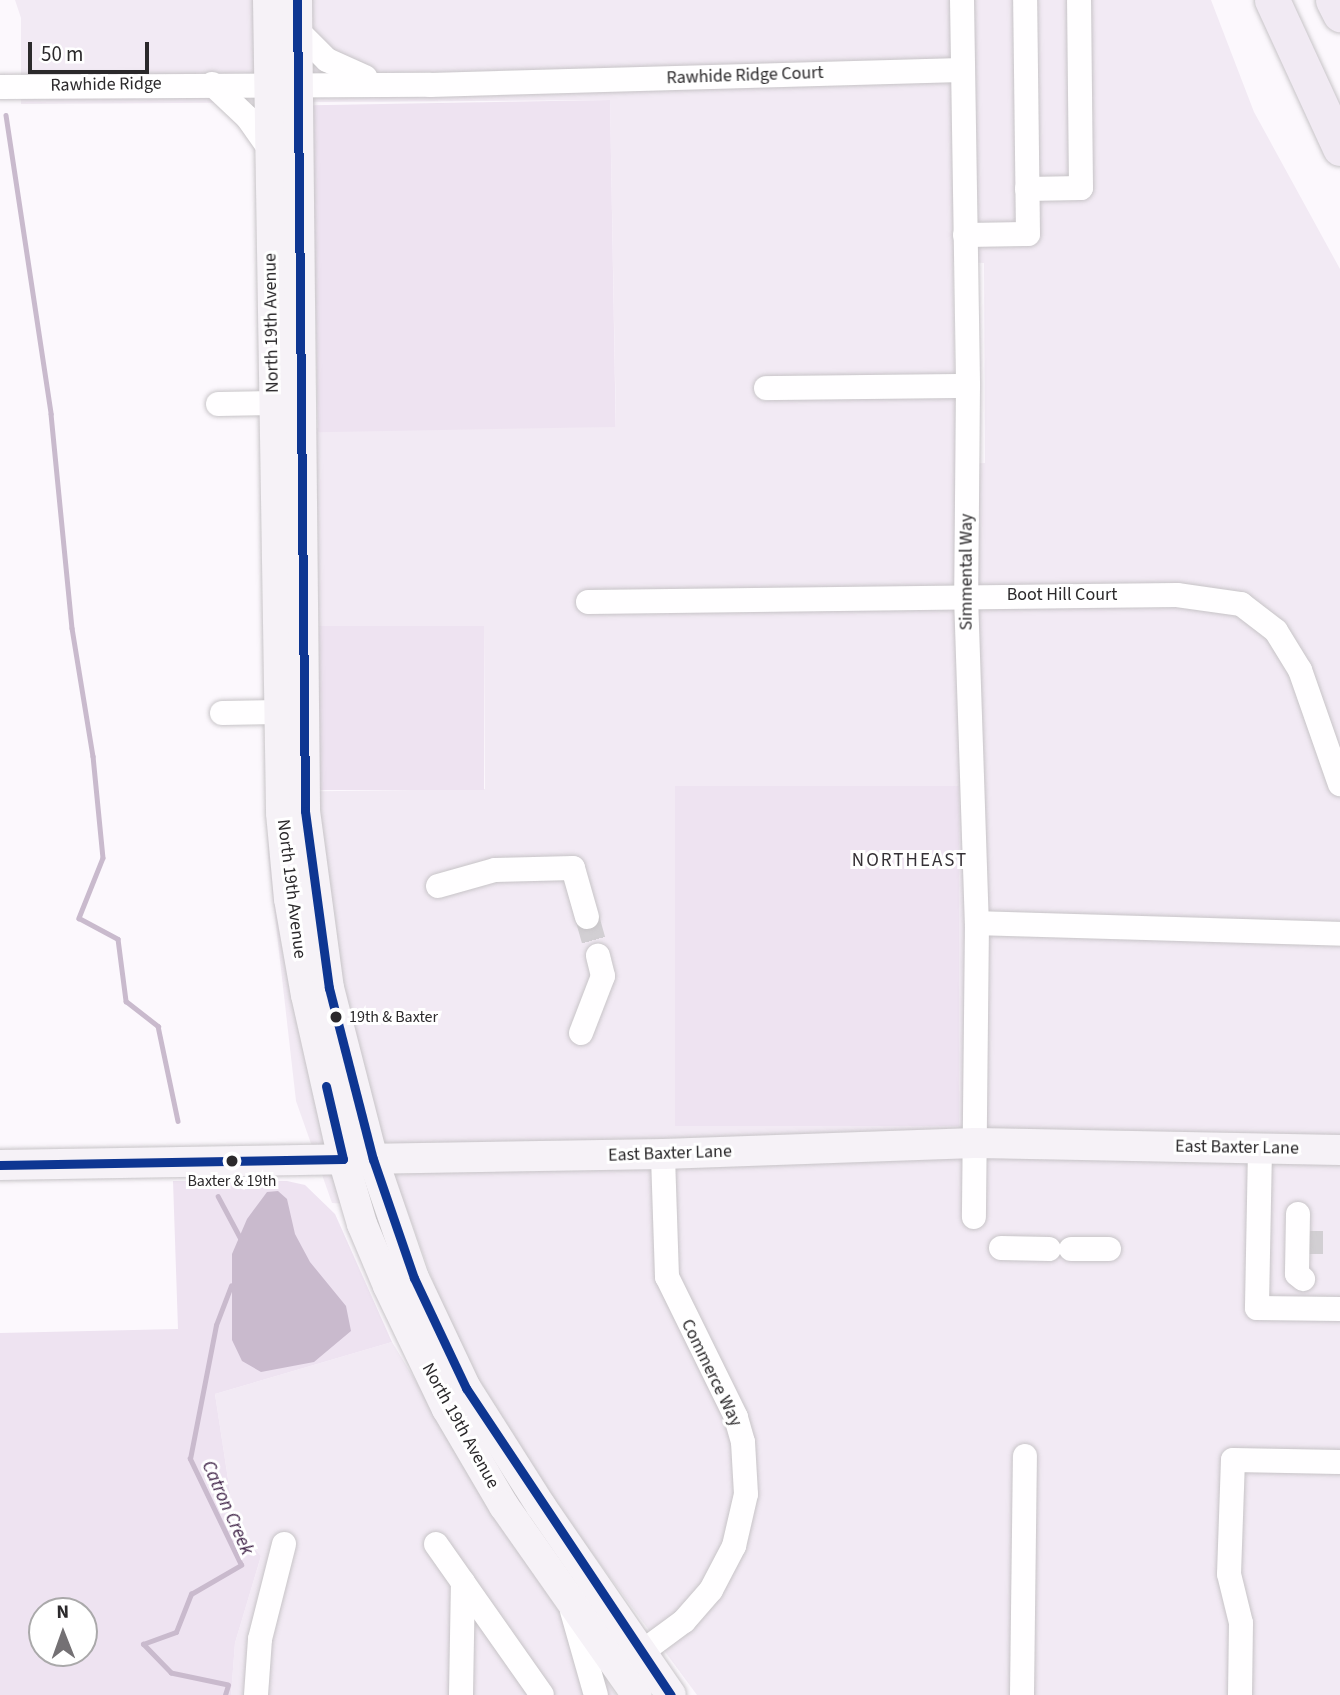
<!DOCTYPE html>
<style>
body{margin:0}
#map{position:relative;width:1340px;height:1695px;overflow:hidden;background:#fcf8fd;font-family:"Source Sans 3",sans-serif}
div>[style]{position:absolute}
.built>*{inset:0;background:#f2eaf4}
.green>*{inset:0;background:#eee3f1;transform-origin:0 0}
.water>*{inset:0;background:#c9bacd}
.stream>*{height:4.5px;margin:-2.25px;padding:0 2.25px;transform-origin:2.25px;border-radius:2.25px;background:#c9bacd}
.minor-tunnel>*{height:24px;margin-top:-12px;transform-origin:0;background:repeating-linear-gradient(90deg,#d2cfd3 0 24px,transparent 0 36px)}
.roads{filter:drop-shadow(0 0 2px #c7c4c7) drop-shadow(0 0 2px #c7c4c7)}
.minor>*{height:24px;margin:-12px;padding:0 12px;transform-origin:12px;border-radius:12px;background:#fffeff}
.major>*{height:30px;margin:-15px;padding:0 15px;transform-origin:15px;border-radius:15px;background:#f6f2f7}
.highway>*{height:35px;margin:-17.5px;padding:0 17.5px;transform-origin:17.5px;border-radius:17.5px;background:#f1eaf3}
.bus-1>*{height:9px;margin:-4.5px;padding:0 4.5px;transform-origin:4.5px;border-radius:4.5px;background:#0e3692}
.dots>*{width:19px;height:19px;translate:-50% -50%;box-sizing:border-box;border:4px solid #fff;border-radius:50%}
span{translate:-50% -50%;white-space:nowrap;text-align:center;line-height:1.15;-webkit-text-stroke:6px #fff;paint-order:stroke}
.bus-label{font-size:16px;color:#2b292b}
.left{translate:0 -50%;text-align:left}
.street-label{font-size:18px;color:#2b292b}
.neighbourhood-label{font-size:19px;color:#353136;letter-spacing:2px}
.water-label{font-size:19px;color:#3e2146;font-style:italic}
.north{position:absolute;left:28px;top:1597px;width:70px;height:70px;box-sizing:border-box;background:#fff;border:2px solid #aaa9aa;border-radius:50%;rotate:359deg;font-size:19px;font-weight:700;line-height:28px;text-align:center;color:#2b292b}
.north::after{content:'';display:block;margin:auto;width:24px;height:32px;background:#747174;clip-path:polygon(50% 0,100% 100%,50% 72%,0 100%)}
.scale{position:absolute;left:28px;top:42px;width:121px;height:32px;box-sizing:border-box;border:4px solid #2b292b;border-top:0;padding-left:9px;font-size:21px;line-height:24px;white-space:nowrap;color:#2b292b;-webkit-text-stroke:5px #fff;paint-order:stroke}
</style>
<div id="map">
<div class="built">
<i style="clip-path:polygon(evenodd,15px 0,1211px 0,1254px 112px,1340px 269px,1340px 1695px,697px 1695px,552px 1499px,454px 1339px,406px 1207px,332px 1203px,296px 1101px,268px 855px,267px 792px,485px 789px,484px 626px,319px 628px,316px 428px,616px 427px,610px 100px,21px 104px,21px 18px,15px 0,953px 262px,984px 263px,985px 463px,956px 464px,953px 262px)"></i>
<i style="clip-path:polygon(392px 1342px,535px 1576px,616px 1695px,231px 1695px,235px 1643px,261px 1556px,235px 1525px,215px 1394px)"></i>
</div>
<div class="green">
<i style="left:610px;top:100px;width:327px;height:298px;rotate:89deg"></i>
<i style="left:484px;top:626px;width:164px;height:165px;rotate:90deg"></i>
<i style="left:959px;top:786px;width:340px;height:284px;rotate:90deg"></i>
<i style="clip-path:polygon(evenodd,173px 1181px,287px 1181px,305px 1185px,335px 1214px,392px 1342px,215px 1394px,235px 1525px,261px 1556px,235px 1643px,231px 1695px,0 1695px,0 1333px,178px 1329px,173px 1181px,42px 1611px,84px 1611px,84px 1653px,42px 1653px,42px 1611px)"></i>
</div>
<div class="water">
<i style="clip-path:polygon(278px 1191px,287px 1199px,295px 1234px,310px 1262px,346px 1306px,351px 1331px,314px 1362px,261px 1372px,242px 1361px,232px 1340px,232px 1254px,247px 1219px,267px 1192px)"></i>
</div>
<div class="stream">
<i style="left:6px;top:115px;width:302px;rotate:81.4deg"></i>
<i style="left:51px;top:414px;width:215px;rotate:84.4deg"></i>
<i style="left:72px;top:628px;width:130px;rotate:80.7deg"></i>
<i style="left:93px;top:756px;width:102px;rotate:84.4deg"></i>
<i style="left:103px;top:858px;width:65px;rotate:111.8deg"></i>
<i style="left:79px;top:918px;width:44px;rotate:28.3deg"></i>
<i style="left:118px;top:939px;width:63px;rotate:82.6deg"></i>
<i style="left:126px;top:1001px;width:41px;rotate:38deg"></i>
<i style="left:158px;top:1026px;width:97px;rotate:78.1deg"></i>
<i style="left:218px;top:1196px;width:49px;rotate:61.9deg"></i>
<i style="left:225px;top:1695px;width:10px;rotate:-73deg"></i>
<i style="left:228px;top:1685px;width:58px;rotate:-168.1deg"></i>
<i style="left:171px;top:1673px;width:40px;rotate:-134deg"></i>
<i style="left:143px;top:1644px;width:35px;rotate:-20deg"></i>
<i style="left:176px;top:1632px;width:41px;rotate:-68.5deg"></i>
<i style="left:191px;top:1594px;width:58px;rotate:-30.1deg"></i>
<i style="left:241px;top:1565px;width:118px;rotate:-115.7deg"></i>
<i style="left:190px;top:1459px;width:136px;rotate:-79deg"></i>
<i style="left:216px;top:1325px;width:42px;rotate:-69deg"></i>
</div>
<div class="minor-tunnel">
<i style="left:587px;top:917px;width:41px;rotate:74.2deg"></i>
<i style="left:1311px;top:1231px;width:23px;rotate:90deg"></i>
</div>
<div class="roads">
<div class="minor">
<i style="left:962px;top:0;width:386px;rotate:89.1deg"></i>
<i style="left:968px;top:386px;width:210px;rotate:90.5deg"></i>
<i style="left:966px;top:596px;width:327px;rotate:88.1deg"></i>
<i style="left:977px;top:923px;width:294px;rotate:90.6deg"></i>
<i style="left:297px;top:30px;width:42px;rotate:45deg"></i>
<i style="left:327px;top:60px;width:42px;rotate:24.1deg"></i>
<i style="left:212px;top:84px;width:50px;rotate:43.4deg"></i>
<i style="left:248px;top:118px;width:37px;rotate:55deg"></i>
<i style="left:0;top:87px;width:430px;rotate:-0.3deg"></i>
<i style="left:430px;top:85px;width:532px;rotate:-1.62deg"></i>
<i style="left:1027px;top:189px;width:54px;rotate:-1.1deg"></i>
<i style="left:1081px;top:188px;width:188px;rotate:-90.6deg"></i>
<i style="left:965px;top:235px;width:63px;rotate:-0.9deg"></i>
<i style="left:1028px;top:234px;width:234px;rotate:-90.7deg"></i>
<i style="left:766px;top:388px;width:202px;rotate:-0.6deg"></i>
<i style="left:218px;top:404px;width:56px;rotate:-1deg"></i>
<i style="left:588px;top:602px;width:589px;rotate:-0.68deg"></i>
<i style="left:1177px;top:595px;width:65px;rotate:8deg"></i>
<i style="left:1241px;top:604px;width:44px;rotate:37.6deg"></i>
<i style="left:1276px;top:631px;width:46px;rotate:58.4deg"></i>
<i style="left:1300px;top:670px;width:121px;rotate:70.7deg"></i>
<i style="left:222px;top:713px;width:57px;rotate:-1deg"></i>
<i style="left:438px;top:886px;width:59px;rotate:-15.7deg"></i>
<i style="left:495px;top:870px;width:78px;rotate:-1.5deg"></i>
<i style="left:573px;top:868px;width:51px;rotate:74.1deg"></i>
<i style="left:977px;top:923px;width:363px;rotate:1.7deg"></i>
<i style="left:581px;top:1033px;width:61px;rotate:-68.9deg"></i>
<i style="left:603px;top:976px;width:21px;rotate:-104deg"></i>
<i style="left:1260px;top:1149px;width:159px;rotate:91.1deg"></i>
<i style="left:1257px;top:1308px;width:83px;rotate:0.7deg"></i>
<i style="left:1298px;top:1214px;width:60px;rotate:91deg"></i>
<i style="left:1297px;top:1274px;width:8px;rotate:40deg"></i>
<i style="left:1001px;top:1248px;width:48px;rotate:1.2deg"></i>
<i style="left:1071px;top:1249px;width:38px"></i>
<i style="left:436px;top:1544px;width:184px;rotate:54.9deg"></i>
<i style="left:572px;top:1611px;width:87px;rotate:74.1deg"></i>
<i style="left:627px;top:1663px;width:71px;rotate:-36.4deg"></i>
<i style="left:684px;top:1621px;width:41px;rotate:-48.9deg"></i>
<i style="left:711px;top:1590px;width:50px;rotate:-62.4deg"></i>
<i style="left:734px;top:1546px;width:53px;rotate:-77deg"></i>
<i style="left:746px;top:1494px;width:52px;rotate:-93.3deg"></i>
<i style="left:743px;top:1442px;width:26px;rotate:-106deg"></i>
<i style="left:736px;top:1417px;width:156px;rotate:-116.2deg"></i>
<i style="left:667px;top:1277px;width:123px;rotate:-91.9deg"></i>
<i style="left:256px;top:1695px;width:56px;rotate:-85.9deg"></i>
<i style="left:260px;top:1639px;width:98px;rotate:-75.8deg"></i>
<i style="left:461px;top:1695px;width:113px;rotate:-89deg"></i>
<i style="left:1022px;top:1695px;width:239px;rotate:-89.3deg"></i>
<i style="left:1240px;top:1695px;width:72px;rotate:-89.2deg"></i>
<i style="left:1241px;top:1623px;width:50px;rotate:-103.8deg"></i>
<i style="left:1229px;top:1574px;width:114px;rotate:-88deg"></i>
<i style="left:1233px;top:1460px;width:107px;rotate:1.1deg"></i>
</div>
<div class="major">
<i style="left:268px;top:0;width:813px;rotate:89.08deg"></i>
<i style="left:281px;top:813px;width:86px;rotate:84.7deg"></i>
<i style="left:289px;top:899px;width:97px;rotate:80deg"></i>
<i style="left:306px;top:995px;width:168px;rotate:77.3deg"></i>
<i style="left:343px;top:1159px;width:68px;rotate:73.7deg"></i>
<i style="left:362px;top:1224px;width:67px;rotate:67.2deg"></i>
<i style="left:388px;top:1286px;width:136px;rotate:64.4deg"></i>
<i style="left:447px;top:1409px;width:113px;rotate:59.6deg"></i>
<i style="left:504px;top:1506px;width:231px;rotate:54.9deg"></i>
<i style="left:297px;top:0;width:811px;rotate:89.43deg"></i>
<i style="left:305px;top:811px;width:179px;rotate:82.3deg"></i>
<i style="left:329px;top:988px;width:177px;rotate:75.6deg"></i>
<i style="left:373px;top:1159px;width:126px;rotate:71deg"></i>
<i style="left:414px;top:1278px;width:122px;rotate:64.7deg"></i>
<i style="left:466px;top:1388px;width:140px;rotate:57.6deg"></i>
<i style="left:541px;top:1506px;width:229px;rotate:55.5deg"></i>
<i style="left:0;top:1165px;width:663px;rotate:-0.95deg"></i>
<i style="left:663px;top:1154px;width:312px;rotate:-2deg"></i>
<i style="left:975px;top:1143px;width:365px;rotate:1.1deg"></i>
</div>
<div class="highway">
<i style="left:1272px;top:0;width:163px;rotate:65.3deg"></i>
<i style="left:1333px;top:0;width:16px;rotate:63deg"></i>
</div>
</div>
<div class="bus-1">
<i style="left:297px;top:0;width:811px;rotate:89.43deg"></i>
<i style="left:305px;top:811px;width:179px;rotate:82.3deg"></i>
<i style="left:329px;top:988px;width:177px;rotate:75.6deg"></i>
<i style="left:373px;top:1159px;width:126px;rotate:71deg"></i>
<i style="left:414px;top:1278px;width:122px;rotate:64.7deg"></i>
<i style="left:466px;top:1388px;width:369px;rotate:56.3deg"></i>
<i style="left:0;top:1165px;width:343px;rotate:-1deg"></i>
<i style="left:343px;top:1159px;width:75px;rotate:-103.1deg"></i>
</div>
<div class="dots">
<i style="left:336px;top:1017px;background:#2b292b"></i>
<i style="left:232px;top:1161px;background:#2b292b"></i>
</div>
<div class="bus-label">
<span class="left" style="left:349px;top:1017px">19th &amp; Baxter</span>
<span style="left:232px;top:1181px">Baxter &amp; 19th</span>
</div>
<div class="street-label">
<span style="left:745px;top:76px;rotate:-2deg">Rawhide Ridge Court</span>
<span style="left:106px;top:85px;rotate:-1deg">Rawhide Ridge</span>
<span style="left:272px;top:323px;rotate:-91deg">North 19th Avenue</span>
<span style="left:967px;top:572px;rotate:-90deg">Simmental Way</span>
<span style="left:1062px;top:595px">Boot Hill Court</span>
<span style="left:291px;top:889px;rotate:83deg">North 19th Avenue</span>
<span style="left:1237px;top:1148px;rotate:1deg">East Baxter Lane</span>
<span style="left:670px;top:1154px;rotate:-2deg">East Baxter Lane</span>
<span style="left:711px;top:1373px;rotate:64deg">Commerce Way</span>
<span style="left:460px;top:1426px;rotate:61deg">North 19th Avenue</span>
</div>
<div class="neighbourhood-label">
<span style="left:910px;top:861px">NORTHEAST</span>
</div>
<div class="water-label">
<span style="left:227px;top:1508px;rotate:66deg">Catron Creek</span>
</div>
<div class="north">N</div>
<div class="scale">50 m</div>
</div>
